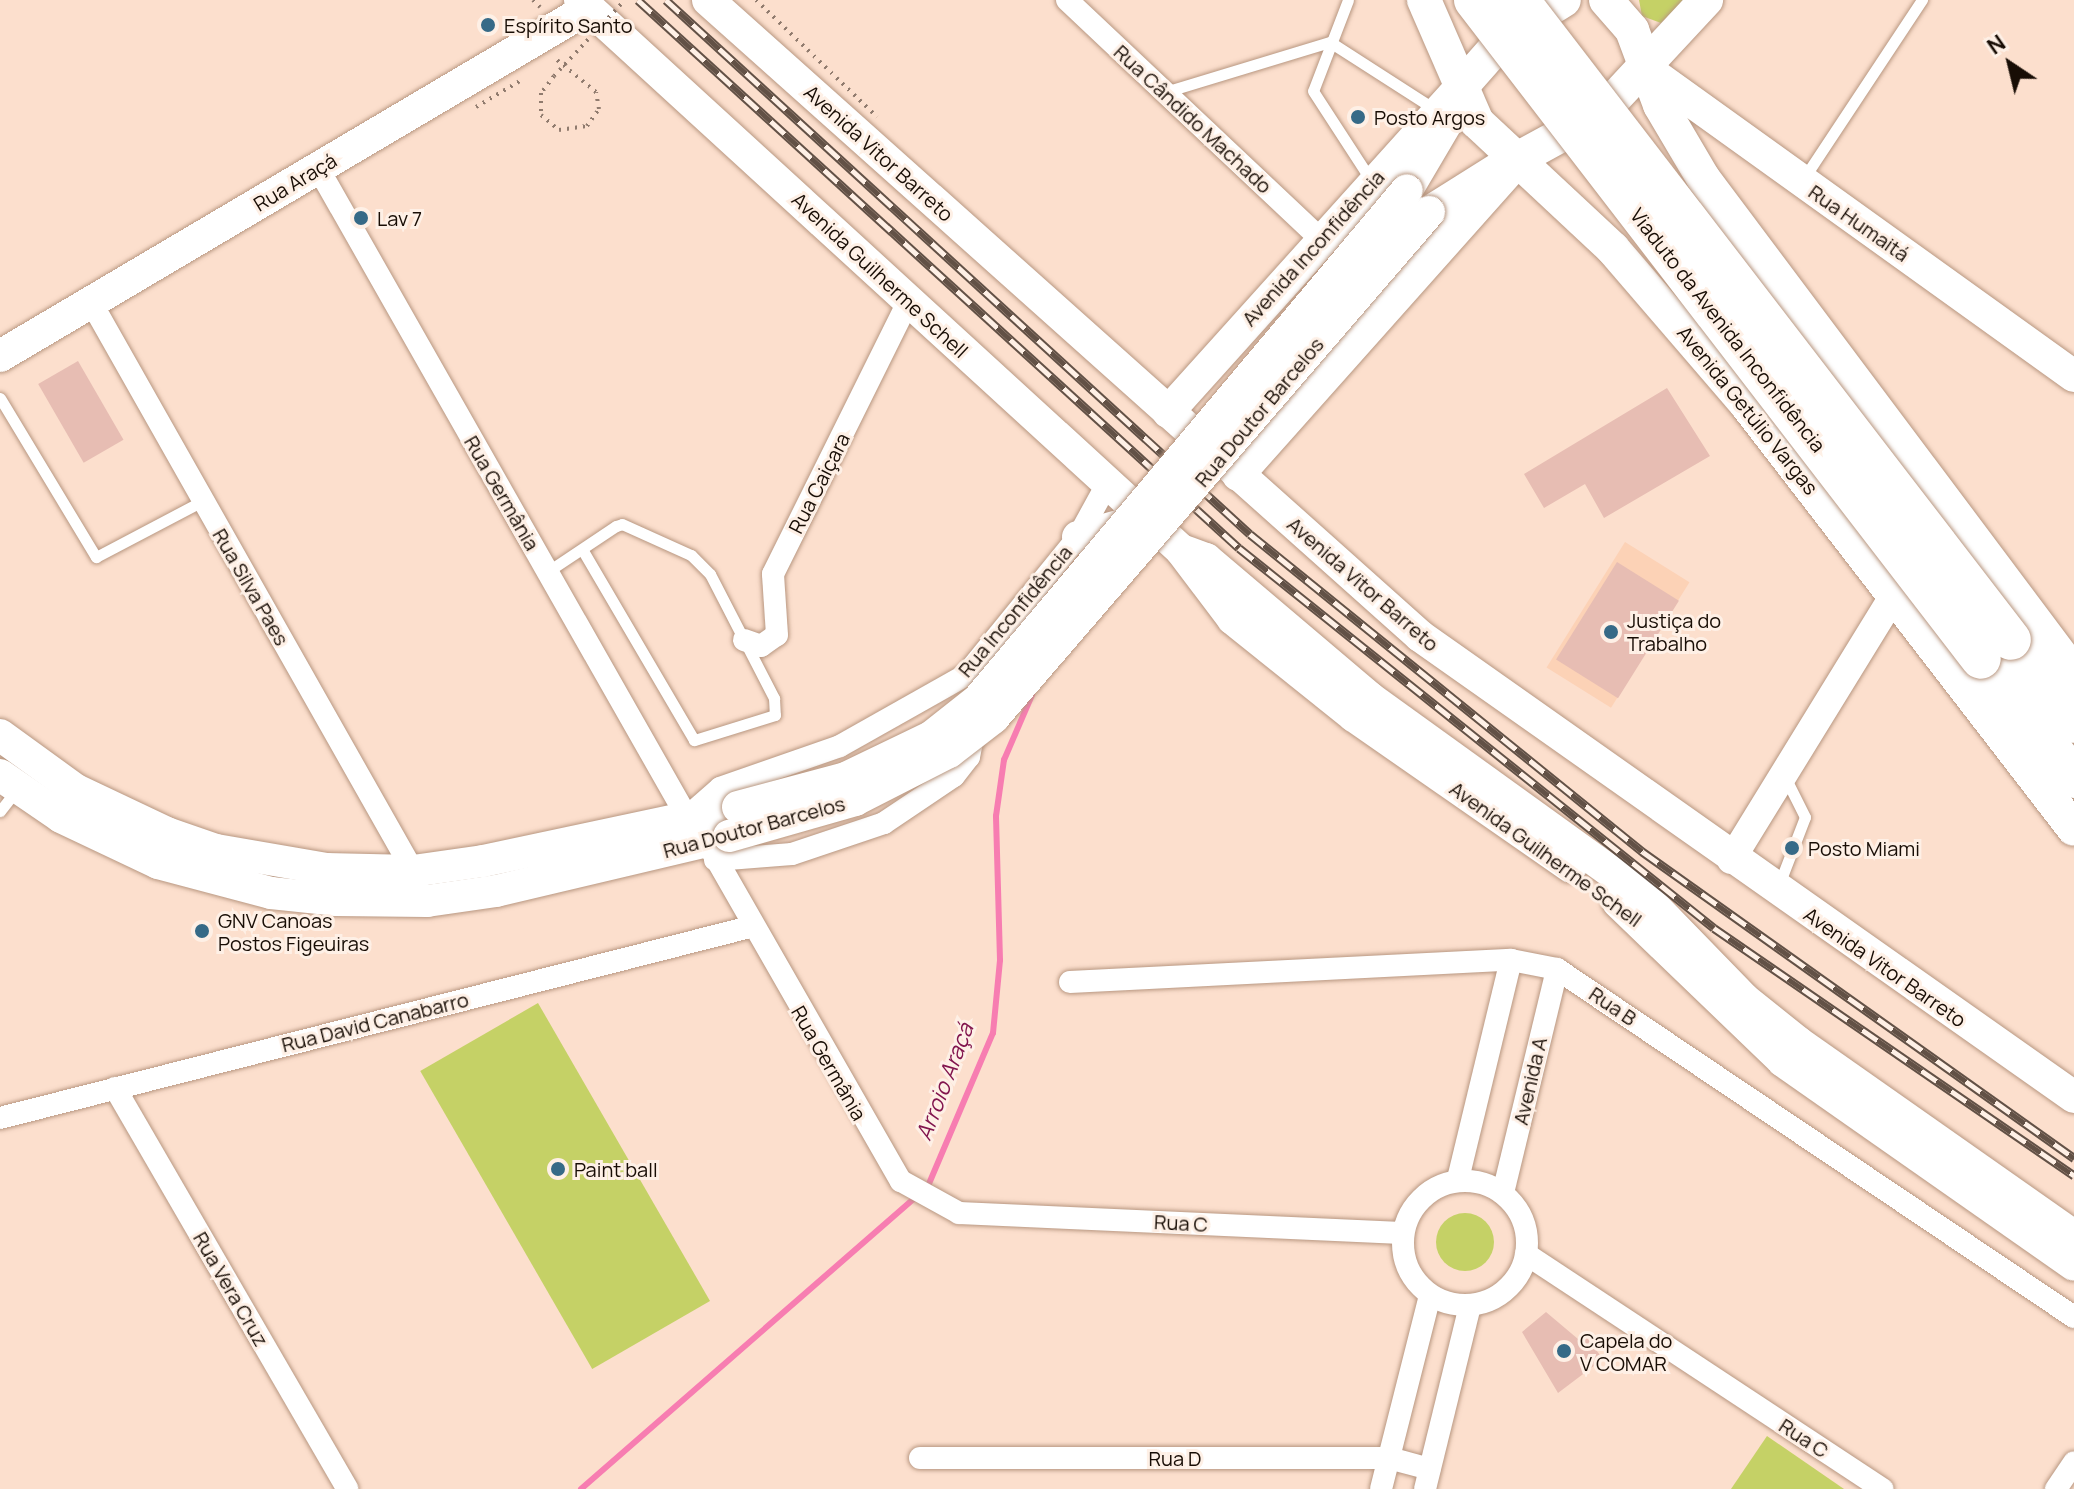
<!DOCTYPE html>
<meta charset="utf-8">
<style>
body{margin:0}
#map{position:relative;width:2074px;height:1489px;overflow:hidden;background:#fcdfcd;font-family:Manrope,sans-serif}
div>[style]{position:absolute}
.built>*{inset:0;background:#fcd2b6;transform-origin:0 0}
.green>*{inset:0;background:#c5d166;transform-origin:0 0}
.round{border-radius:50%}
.stream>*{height:6px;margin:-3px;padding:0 3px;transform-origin:3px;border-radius:3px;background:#f77db1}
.building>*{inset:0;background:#e7bdb3;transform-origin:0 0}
.path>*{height:4px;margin-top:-2px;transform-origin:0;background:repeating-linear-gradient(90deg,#907b6e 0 2px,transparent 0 8px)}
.roads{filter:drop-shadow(0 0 2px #b89781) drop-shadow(0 0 2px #b89781)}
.service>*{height:11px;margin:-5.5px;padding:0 5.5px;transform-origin:5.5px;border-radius:5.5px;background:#fff}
.minor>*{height:22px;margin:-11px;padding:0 11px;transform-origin:11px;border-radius:11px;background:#fff}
.minor>.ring{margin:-11px;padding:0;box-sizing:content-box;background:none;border:22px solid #fff;border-radius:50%}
.tertiary>*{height:28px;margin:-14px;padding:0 14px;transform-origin:14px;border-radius:14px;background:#fff}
.secondary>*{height:32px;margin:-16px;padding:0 16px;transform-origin:16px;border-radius:16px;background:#fff}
.primary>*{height:34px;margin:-17px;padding:0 17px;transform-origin:17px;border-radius:17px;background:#fff}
.motorway>*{height:40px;margin:-20px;padding:0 20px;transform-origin:20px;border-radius:20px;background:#fff}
.rail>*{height:9px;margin-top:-4.5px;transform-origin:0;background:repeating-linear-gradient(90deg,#fef0e6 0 18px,#625146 0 36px);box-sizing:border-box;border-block:2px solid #625146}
.path-bridge>*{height:4px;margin-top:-2px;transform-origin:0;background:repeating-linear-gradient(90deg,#907b6e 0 2px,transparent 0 8px)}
.bridges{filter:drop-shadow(0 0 2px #b89781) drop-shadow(0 0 2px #b89781)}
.secondary-bridge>*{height:32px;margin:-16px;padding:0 16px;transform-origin:16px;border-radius:16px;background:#fff}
.motorway-bridge>*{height:40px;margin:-20px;padding:0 20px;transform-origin:20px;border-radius:20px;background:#fff}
.dots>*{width:22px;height:22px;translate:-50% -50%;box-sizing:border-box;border:4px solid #fef0e6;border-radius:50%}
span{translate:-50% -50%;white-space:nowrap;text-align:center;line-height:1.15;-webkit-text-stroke:6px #fef0e6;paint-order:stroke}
.poi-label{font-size:20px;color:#180d05}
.left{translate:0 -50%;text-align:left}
.street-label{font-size:20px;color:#180d05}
.water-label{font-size:22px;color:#82154e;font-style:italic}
.north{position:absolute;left:1970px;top:24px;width:80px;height:80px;-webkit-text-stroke:6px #fef0e6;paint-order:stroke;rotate:325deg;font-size:22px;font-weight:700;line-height:32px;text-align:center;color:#180d05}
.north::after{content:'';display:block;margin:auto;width:28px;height:36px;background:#180d05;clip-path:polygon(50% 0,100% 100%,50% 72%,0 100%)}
</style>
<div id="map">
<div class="built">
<i style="left:1625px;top:542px;width:76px;height:148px;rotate:32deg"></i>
</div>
<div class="green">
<i style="clip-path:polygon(1639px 0,1684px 0,1661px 23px,1642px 16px)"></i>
<i style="left:538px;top:1003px;width:344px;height:136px;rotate:60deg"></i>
<i class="round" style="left:1436px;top:1213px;width:58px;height:58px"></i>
<i style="clip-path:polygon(1767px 1436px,1844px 1489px,1731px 1489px)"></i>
</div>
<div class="stream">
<i style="left:581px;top:1489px;width:461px;rotate:-41.1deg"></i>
<i style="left:928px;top:1186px;width:166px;rotate:-67deg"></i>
<i style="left:993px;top:1033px;width:73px;rotate:-84.5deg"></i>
<i style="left:1000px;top:960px;width:144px;rotate:-91.6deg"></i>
<i style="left:996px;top:816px;width:57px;rotate:-81.9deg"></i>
<i style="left:1004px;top:760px;width:71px;rotate:-66.7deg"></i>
</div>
<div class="building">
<i style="left:78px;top:361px;width:91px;height:46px;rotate:60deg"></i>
<i style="clip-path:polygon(1667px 388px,1710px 456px,1604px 518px,1585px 484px,1544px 508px,1524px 474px)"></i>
<i style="left:1617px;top:562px;width:73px;height:115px;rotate:32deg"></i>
<i style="clip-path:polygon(1546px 1312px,1578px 1339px,1584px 1334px,1603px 1359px,1558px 1393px,1522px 1332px)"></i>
</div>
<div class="path">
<i style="left:533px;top:0;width:10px;rotate:45deg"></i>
<i style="left:756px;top:0;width:168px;rotate:44deg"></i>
<i style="left:554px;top:76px;width:21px;rotate:127deg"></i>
<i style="left:541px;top:93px;width:22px;rotate:90deg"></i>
<i style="left:541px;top:115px;width:23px;rotate:40deg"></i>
<i style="left:559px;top:130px;width:28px;rotate:-8deg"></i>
<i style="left:587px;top:126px;width:21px;rotate:-55deg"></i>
<i style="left:599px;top:109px;width:17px;rotate:-100deg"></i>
<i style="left:596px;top:92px;width:52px;rotate:-140.5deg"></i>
<i style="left:476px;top:107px;width:51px;rotate:-30.6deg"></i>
</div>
<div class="roads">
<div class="service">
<i style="left:1348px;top:0;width:97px;rotate:111deg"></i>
<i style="left:1313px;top:91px;width:108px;rotate:57deg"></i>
<i style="left:1165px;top:92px;width:172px;rotate:-16.9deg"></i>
<i style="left:1330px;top:42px;width:126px;rotate:32.7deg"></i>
<i style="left:1804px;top:178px;width:214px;rotate:-56.5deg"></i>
<i style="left:0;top:398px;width:186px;rotate:58.9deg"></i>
<i style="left:96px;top:557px;width:120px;rotate:-27.8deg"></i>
<i style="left:547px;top:572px;width:83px;rotate:-33.7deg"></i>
<i style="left:616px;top:526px;width:6px;rotate:-18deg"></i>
<i style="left:622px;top:524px;width:76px;rotate:24.2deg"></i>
<i style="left:691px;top:555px;width:27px;rotate:45deg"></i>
<i style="left:710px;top:574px;width:140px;rotate:62.7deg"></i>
<i style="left:774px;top:698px;width:17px;rotate:87deg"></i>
<i style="left:775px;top:715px;width:85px;rotate:162.8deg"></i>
<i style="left:694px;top:740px;width:221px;rotate:-120.4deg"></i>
<i style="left:0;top:811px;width:28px;rotate:-52deg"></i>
<i style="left:1778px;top:887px;width:75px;rotate:-68.9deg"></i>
<i style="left:1805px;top:817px;width:45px;rotate:-116.6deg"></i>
</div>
<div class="minor">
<i style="left:1067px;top:0;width:347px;rotate:43.3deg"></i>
<i style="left:318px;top:168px;width:747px;rotate:60.38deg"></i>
<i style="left:687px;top:817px;width:44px;rotate:-41.3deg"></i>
<i style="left:720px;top:788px;width:127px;rotate:-19.3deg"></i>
<i style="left:840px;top:746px;width:145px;rotate:-29.4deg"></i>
<i style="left:966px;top:675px;width:178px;rotate:-50.9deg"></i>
<i style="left:1078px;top:537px;width:58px;rotate:-61.2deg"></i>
<i style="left:91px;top:302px;width:654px;rotate:60.49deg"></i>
<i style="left:744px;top:640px;width:18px;rotate:19deg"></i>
<i style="left:761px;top:646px;width:19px;rotate:-35deg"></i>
<i style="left:777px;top:635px;width:61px;rotate:-93.8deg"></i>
<i style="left:773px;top:574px;width:304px;rotate:-63.6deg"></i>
<i style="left:706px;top:841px;width:392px;rotate:60.2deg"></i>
<i style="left:901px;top:1181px;width:66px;rotate:28.9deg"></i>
<i style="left:959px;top:1213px;width:443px;rotate:2.6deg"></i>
<i style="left:715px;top:860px;width:77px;rotate:-4.5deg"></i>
<i style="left:792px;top:854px;width:97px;rotate:-18.6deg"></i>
<i style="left:884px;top:823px;width:84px;rotate:-33.9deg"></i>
<i style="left:954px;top:776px;width:24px;rotate:-52deg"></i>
<i style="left:969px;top:757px;width:31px;rotate:-79deg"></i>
<i style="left:1070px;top:982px;width:442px;rotate:-2.9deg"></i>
<i style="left:1511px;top:960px;width:47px;rotate:11.1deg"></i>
<i style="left:1557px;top:969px;width:623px;rotate:33.95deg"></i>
<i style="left:115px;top:1088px;width:463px;rotate:59.9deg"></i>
<i style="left:0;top:1118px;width:774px;rotate:-14.29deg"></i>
<i style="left:1458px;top:1179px;width:225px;rotate:-76.4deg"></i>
<i class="ring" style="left:1403px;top:1181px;width:102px;height:102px"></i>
<i style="left:1503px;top:1193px;width:230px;rotate:-76.4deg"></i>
<i style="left:1526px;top:1254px;width:427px;rotate:33.4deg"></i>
<i style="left:920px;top:1458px;width:469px"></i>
<i style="left:1389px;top:1458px;width:42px;rotate:15deg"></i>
<i style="left:1381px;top:1489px;width:199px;rotate:-75.8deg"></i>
<i style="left:1425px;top:1489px;width:188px;rotate:-76.2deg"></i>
<i style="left:2056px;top:1489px;width:32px;rotate:-56deg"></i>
</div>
<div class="tertiary">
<i style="left:1731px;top:860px;width:311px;rotate:-58.4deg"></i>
</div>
<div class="secondary">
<i style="left:580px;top:0;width:815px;rotate:42.46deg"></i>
<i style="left:1181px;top:550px;width:27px;rotate:20deg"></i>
<i style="left:1206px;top:559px;width:215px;rotate:40.3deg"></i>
<i style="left:1370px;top:698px;width:337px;rotate:35.8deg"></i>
<i style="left:1643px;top:895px;width:145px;rotate:45.8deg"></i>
<i style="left:1744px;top:999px;width:70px;rotate:38.7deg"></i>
<i style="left:1799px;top:1043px;width:336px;rotate:35.1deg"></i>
<i style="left:708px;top:0;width:955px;rotate:41.77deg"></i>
<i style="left:1420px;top:636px;width:800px;rotate:35.18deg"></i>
<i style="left:1645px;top:68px;width:528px;rotate:35.68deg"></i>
<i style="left:1407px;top:190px;width:99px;rotate:-59.5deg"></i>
<i style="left:1429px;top:212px;width:92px;rotate:-32.1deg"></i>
<i style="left:0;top:356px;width:684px;rotate:-30.58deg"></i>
<i style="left:1168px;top:412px;width:438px;rotate:-48deg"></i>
<i style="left:1238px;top:475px;width:426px;rotate:-48.3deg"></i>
<i style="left:1078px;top:537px;width:65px;rotate:-15.1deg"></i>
<i style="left:1181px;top:550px;width:86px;rotate:53deg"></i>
<i style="left:1233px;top:619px;width:155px;rotate:38.7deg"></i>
<i style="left:1354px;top:716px;width:264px;rotate:34.8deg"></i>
<i style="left:0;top:735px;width:94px;rotate:35.9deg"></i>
<i style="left:76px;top:790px;width:101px;rotate:25.3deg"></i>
<i style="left:167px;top:833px;width:52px;rotate:19.1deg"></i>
<i style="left:216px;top:850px;width:112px;rotate:9.8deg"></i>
<i style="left:326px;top:869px;width:87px;rotate:1.3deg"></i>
<i style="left:413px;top:871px;width:71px;rotate:-8.1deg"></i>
<i style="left:483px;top:861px;width:261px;rotate:-12deg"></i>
<i style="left:0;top:775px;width:74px;rotate:34.5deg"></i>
<i style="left:61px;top:817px;width:107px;rotate:25.4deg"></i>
<i style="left:158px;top:863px;width:117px;rotate:14.9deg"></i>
<i style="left:271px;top:893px;width:65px;rotate:6.1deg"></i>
<i style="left:336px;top:900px;width:91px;rotate:0.6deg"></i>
<i style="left:427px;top:901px;width:70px;rotate:-8.2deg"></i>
<i style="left:496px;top:891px;width:239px;rotate:-13.3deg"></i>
<i style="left:1618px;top:902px;width:229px;rotate:43.9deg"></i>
<i style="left:1783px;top:1061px;width:355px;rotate:35deg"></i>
</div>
<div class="primary">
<i style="left:1424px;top:0;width:133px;rotate:66.5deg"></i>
<i style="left:1477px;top:122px;width:186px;rotate:43deg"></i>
<i style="left:1613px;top:249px;width:206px;rotate:49.3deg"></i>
<i style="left:1747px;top:405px;width:535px;rotate:52.36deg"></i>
<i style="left:1606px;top:0;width:40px;rotate:49deg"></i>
<i style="left:1632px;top:30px;width:80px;rotate:69.5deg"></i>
<i style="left:1660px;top:105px;width:85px;rotate:59.5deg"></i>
<i style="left:1703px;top:178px;width:619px;rotate:53.15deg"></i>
<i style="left:1461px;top:87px;width:68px;rotate:-48.6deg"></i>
<i style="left:1506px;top:36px;width:68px;rotate:-31.8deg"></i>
<i style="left:1521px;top:157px;width:90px;rotate:-28.6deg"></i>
<i style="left:1600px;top:114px;width:156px;rotate:-47.1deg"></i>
</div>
<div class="motorway">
<i style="left:2011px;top:640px;width:104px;rotate:52.8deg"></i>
<i style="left:1981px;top:659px;width:151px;rotate:52deg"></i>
</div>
</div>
<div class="rail">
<i style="left:638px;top:0;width:813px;rotate:42.36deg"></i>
<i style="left:1239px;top:548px;width:608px;rotate:38.66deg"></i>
<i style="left:1714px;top:928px;width:437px;rotate:34.5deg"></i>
<i style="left:666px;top:0;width:791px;rotate:42.44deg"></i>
<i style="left:1250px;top:534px;width:506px;rotate:38.98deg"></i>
<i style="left:1643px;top:852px;width:529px;rotate:35.37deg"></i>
</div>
<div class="path-bridge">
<i style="left:554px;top:76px;width:100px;rotate:-47deg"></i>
</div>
<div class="bridges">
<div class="secondary-bridge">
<i style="left:738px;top:807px;width:112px;rotate:-15deg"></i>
<i style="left:846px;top:778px;width:94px;rotate:-25.8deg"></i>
<i style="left:931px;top:737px;width:60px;rotate:-38.2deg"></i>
<i style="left:978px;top:700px;width:666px;rotate:-49.93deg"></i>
<i style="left:729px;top:836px;width:131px;rotate:-15.9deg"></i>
<i style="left:855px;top:800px;width:106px;rotate:-27.1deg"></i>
<i style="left:949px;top:752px;width:56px;rotate:-37.7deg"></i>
<i style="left:993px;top:718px;width:668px;rotate:-49.25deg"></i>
</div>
<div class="motorway-bridge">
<i style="left:1474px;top:0;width:831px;rotate:52.43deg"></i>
<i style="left:1519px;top:0;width:807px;rotate:52.45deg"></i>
</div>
</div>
<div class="dots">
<i style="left:488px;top:25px;background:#366a87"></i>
<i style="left:1358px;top:117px;background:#366a87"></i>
<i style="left:361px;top:218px;background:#366a87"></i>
<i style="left:1611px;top:632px;background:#366a87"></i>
<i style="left:1792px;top:848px;background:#366a87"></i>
<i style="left:202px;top:931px;background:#366a87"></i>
<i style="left:558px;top:1169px;background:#366a87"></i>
<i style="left:1564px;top:1351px;background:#366a87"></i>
</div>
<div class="poi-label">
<span class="left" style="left:504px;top:25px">Espírito Santo</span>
<span class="left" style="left:1374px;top:117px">Posto Argos</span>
<span class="left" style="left:377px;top:218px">Lav 7</span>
<span class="left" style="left:1627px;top:632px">Justiça do<br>Trabalho</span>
<span class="left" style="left:1808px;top:848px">Posto Miami</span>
<span class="left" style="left:218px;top:932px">GNV Canoas<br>Postos Figeuiras</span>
<span class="left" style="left:574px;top:1169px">Paint ball</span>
<span class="left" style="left:1580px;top:1352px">Capela do<br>V COMAR</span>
</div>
<div class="street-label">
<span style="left:1193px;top:119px;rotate:43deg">Rua Cândido Machado</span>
<span style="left:879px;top:153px;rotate:42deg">Avenida Vitor Barreto</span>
<span style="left:295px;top:182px;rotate:-31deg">Rua Araçá</span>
<span style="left:1859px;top:223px;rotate:35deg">Rua Humaitá</span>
<span style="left:1313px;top:248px;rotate:-48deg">Avenida Inconfidência</span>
<span style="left:880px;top:275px;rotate:43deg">Avenida Guilherme Schell</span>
<span style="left:1728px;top:330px;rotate:52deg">Viaduto da Avenida Inconfidência</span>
<span style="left:1748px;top:410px;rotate:51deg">Avenida Getúlio Vargas</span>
<span style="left:1259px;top:412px;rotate:-50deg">Rua Doutor Barcelos</span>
<span style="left:819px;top:483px;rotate:-63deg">Rua Caiçara</span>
<span style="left:502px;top:493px;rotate:60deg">Rua Germânia</span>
<span style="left:1363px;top:584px;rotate:41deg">Avenida Vitor Barreto</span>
<span style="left:251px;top:587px;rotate:60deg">Rua Silva Paes</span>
<span style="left:1015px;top:611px;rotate:-50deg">Rua Inconfidência</span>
<span style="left:754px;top:827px;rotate:-15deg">Rua Doutor Barcelos</span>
<span style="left:1546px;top:854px;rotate:36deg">Avenida Guilherme Schell</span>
<span style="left:1885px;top:967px;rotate:35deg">Avenida Vitor Barreto</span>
<span style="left:1613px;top:1006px;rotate:34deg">Rua B</span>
<span style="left:375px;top:1022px;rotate:-14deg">Rua David Canabarro</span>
<span style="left:829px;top:1063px;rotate:60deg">Rua Germânia</span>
<span style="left:1530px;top:1081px;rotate:-77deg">Avenida A</span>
<span style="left:1181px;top:1223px;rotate:3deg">Rua C</span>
<span style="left:231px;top:1289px;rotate:60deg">Rua Vera Cruz</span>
<span style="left:1804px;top:1438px;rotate:33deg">Rua C</span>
<span style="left:1175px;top:1458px">Rua D</span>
</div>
<div class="water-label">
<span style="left:945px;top:1082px;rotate:-69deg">Arroio Araçá</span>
</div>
<div class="north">N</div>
</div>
